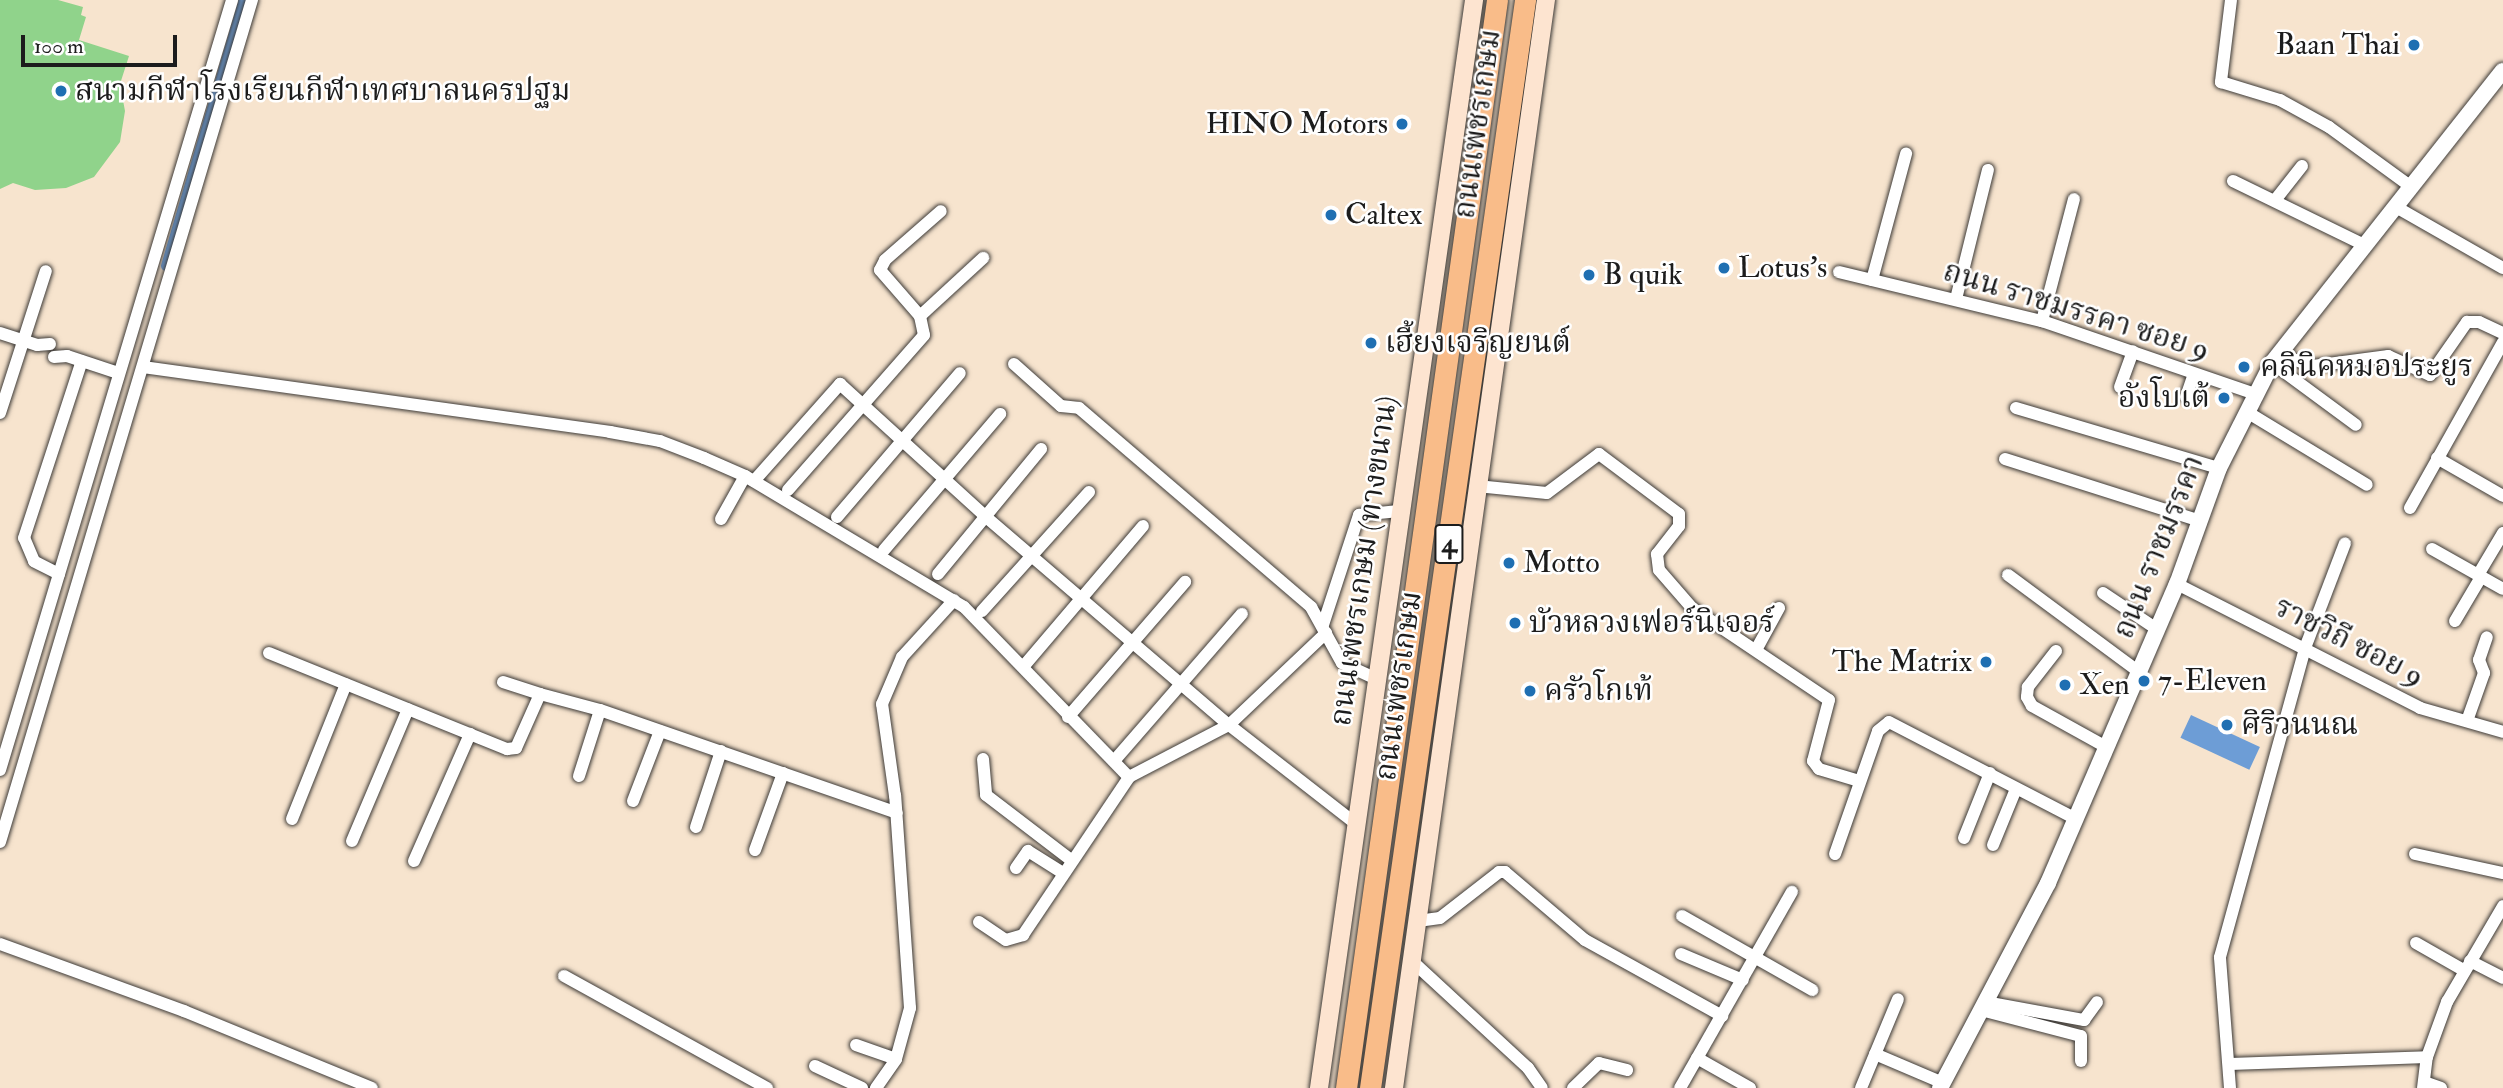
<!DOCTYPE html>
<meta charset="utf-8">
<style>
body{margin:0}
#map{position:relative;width:2503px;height:1088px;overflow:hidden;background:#f7e4ce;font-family:"IM FELL Double Pica","Noto Serif Thai",serif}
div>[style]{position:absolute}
.green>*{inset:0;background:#90d38b}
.water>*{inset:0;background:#6d9dd6;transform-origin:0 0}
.canal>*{height:10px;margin:-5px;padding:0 5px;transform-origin:5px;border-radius:5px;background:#6d9dd6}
.roads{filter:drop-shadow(0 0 2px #3d3a37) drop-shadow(0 0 2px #3d3a37)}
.minor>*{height:12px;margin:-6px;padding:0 6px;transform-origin:6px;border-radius:6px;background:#fff}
.tertiary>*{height:16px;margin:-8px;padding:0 8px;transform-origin:8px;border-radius:8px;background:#fff}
.secondary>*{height:18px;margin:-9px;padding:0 9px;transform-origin:9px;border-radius:9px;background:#fde4d0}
.trunk>*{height:21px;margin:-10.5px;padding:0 10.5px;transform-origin:10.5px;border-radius:10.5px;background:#f9bc89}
.dots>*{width:19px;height:19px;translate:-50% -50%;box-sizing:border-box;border:4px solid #fff;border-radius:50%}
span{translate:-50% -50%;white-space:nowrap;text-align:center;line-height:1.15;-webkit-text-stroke:5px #fff;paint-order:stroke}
.shield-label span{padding:2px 5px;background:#fff;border:2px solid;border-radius:5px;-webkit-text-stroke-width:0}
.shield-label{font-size:28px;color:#1c1c1c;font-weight:700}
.poi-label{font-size:30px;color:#1c1c1c}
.right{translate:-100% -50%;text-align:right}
.left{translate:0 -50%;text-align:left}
.street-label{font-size:30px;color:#1c1c1c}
.scale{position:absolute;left:21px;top:35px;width:156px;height:32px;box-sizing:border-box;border:4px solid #1c1c1c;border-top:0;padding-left:9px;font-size:21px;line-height:24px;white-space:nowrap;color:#1c1c1c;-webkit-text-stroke:5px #fff;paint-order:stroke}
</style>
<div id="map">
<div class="green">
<i style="clip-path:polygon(0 0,58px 0,83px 7px,81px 15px,86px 17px,79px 40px,129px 56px,120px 84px,125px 111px,120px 142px,94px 177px,66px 188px,35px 190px,13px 183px,0 189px)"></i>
</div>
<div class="water">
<i style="left:2191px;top:715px;width:76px;height:25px;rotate:25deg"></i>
</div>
<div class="canal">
<i style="left:166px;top:266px;width:277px;rotate:-73.7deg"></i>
</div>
<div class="roads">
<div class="minor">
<i style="left:2231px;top:0;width:83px;rotate:97deg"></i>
<i style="left:2221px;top:82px;width:62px;rotate:17deg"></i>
<i style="left:2280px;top:100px;width:56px;rotate:28.9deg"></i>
<i style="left:2329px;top:127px;width:100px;rotate:36.1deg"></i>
<i style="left:2233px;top:181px;width:148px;rotate:26deg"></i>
<i style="left:2276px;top:199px;width:42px;rotate:-51.8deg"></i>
<i style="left:2396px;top:207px;width:123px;rotate:29.7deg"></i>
<i style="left:1839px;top:272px;width:209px;rotate:13.6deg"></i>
<i style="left:2042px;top:321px;width:225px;rotate:18.9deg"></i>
<i style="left:1872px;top:280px;width:131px;rotate:-74.9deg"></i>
<i style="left:1956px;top:299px;width:133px;rotate:-76.1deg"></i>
<i style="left:920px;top:316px;width:86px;rotate:-42.6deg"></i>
<i style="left:2042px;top:321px;width:126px;rotate:-75.3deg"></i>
<i style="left:0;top:333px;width:39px;rotate:18deg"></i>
<i style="left:37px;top:345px;width:13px;rotate:-4deg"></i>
<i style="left:2278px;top:354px;width:37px;rotate:19deg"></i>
<i style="left:2313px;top:366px;width:76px;rotate:-7.6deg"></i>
<i style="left:2388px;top:356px;width:46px;rotate:24.3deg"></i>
<i style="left:2430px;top:375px;width:65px;rotate:-55.1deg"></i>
<i style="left:2467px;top:322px;width:12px"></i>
<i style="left:2479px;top:322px;width:26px;rotate:25deg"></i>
<i style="left:54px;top:357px;width:13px;rotate:-4deg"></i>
<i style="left:67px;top:356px;width:54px;rotate:18.4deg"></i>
<i style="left:2272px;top:363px;width:104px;rotate:36.4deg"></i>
<i style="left:1014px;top:364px;width:63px;rotate:41.8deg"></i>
<i style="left:1061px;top:406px;width:18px;rotate:6deg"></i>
<i style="left:1079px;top:408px;width:306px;rotate:40.6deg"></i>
<i style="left:1311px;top:607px;width:64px;rotate:61deg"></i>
<i style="left:1342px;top:663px;width:38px;rotate:25deg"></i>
<i style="left:143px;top:367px;width:472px;rotate:7.9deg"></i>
<i style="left:610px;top:432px;width:51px;rotate:10.2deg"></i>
<i style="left:660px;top:441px;width:47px;rotate:21.1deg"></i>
<i style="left:704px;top:458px;width:45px;rotate:23.7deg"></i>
<i style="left:745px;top:476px;width:255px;rotate:30.9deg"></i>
<i style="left:964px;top:607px;width:237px;rotate:45.9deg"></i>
<i style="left:1129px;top:777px;width:113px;rotate:-27.5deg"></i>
<i style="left:1229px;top:725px;width:134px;rotate:-43.5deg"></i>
<i style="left:2120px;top:387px;width:38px;rotate:-70deg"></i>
<i style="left:2186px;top:397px;width:24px;rotate:-71deg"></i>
<i style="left:2016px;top:408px;width:212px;rotate:16.5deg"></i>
<i style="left:2247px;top:412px;width:140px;rotate:31.3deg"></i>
<i style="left:0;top:413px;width:149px;rotate:-72.1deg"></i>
<i style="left:2437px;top:458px;width:76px;rotate:29.9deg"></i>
<i style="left:2005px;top:459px;width:205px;rotate:17.6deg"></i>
<i style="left:754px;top:481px;width:130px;rotate:-48.4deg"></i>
<i style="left:840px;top:384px;width:197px;rotate:42.3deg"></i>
<i style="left:986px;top:517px;width:320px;rotate:40.6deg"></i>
<i style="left:1229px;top:725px;width:160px;rotate:37.9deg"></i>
<i style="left:1477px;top:486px;width:70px;rotate:5.7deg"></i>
<i style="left:1547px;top:493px;width:65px;rotate:-36.9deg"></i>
<i style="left:1599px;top:454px;width:100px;rotate:36.9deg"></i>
<i style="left:1679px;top:514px;width:12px;rotate:90deg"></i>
<i style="left:1679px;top:526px;width:36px;rotate:128deg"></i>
<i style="left:1657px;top:554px;width:16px;rotate:83deg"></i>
<i style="left:1659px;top:570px;width:50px;rotate:49deg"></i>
<i style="left:1692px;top:608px;width:165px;rotate:33.9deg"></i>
<i style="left:1829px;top:700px;width:63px;rotate:104.7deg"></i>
<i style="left:1813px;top:761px;width:10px;rotate:53deg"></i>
<i style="left:1819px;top:769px;width:42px;rotate:16.7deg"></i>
<i style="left:788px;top:490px;width:206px;rotate:-48.7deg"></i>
<i style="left:924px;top:335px;width:19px;rotate:-102deg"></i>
<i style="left:920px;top:316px;width:61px;rotate:-131deg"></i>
<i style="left:880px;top:270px;width:11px;rotate:-63deg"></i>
<i style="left:885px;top:260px;width:74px;rotate:-41.2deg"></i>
<i style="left:2410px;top:508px;width:190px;rotate:-60.7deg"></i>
<i style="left:837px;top:517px;width:189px;rotate:-49.5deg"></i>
<i style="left:721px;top:519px;width:49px;rotate:-60.8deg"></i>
<i style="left:2432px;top:549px;width:81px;rotate:29.4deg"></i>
<i style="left:884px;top:550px;width:179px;rotate:-49.5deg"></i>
<i style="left:59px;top:574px;width:28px;rotate:-153deg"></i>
<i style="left:34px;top:561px;width:25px;rotate:-113deg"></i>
<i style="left:24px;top:538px;width:186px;rotate:-71.9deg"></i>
<i style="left:938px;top:574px;width:162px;rotate:-50.5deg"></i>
<i style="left:2008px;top:575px;width:163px;rotate:36.5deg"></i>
<i style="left:2478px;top:575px;width:49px;rotate:-59.2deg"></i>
<i style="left:2177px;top:584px;width:273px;rotate:27deg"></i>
<i style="left:2420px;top:708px;width:86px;rotate:16.1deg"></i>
<i style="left:2103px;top:593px;width:66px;rotate:33.9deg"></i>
<i style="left:982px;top:611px;width:160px;rotate:-48deg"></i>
<i style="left:2455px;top:621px;width:51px;rotate:-59.4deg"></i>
<i style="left:1323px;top:625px;width:116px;rotate:-71.9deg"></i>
<i style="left:1359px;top:515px;width:40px;rotate:-5.7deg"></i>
<i style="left:1756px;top:650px;width:48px;rotate:-61.3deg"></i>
<i style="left:2056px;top:651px;width:46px;rotate:127.9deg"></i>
<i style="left:2028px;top:687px;width:10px;rotate:96deg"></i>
<i style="left:2027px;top:697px;width:10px;rotate:61deg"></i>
<i style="left:2032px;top:706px;width:85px;rotate:29deg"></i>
<i style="left:269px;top:653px;width:257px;rotate:22deg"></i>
<i style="left:507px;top:749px;width:9px;rotate:-6deg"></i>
<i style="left:516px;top:748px;width:59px;rotate:-66deg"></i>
<i style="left:540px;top:694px;width:62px;rotate:14.9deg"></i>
<i style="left:600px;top:710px;width:314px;rotate:19.1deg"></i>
<i style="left:1023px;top:667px;width:185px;rotate:-49.6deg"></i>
<i style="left:503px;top:682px;width:39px;rotate:18deg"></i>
<i style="left:1068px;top:717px;width:179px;rotate:-49.1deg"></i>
<i style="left:2467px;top:721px;width:51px;rotate:-70.5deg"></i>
<i style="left:2484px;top:673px;width:14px;rotate:-111deg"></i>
<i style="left:2479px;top:660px;width:24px;rotate:-71deg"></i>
<i style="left:983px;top:759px;width:36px;rotate:85deg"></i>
<i style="left:986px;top:795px;width:107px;rotate:37.4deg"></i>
<i style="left:1114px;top:761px;width:195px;rotate:-49deg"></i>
<i style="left:0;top:770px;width:804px;rotate:-73.23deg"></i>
<i style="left:579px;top:776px;width:69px;rotate:-72.3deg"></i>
<i style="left:633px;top:801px;width:75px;rotate:-68.9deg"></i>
<i style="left:292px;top:819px;width:145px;rotate:-68.2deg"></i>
<i style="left:696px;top:827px;width:80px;rotate:-71.8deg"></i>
<i style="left:1964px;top:838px;width:70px;rotate:-68.2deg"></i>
<i style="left:352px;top:841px;width:143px;rotate:-67deg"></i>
<i style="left:0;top:842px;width:879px;rotate:-73.34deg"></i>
<i style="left:1993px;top:845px;width:61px;rotate:-67.7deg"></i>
<i style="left:755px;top:850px;width:82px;rotate:-70deg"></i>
<i style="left:1835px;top:854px;width:130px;rotate:-70.7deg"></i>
<i style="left:1878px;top:731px;width:14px;rotate:-39deg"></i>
<i style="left:1889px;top:722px;width:211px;rotate:27.4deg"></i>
<i style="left:2415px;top:854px;width:90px;rotate:12.2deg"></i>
<i style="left:414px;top:861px;width:139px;rotate:-66.2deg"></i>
<i style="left:1016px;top:868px;width:21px;rotate:-55deg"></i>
<i style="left:1028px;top:851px;width:41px;rotate:32.2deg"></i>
<i style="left:1682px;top:916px;width:150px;rotate:29.6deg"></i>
<i style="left:1418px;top:921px;width:22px;rotate:-8deg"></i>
<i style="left:1440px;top:918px;width:75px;rotate:-37.9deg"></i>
<i style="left:1499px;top:872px;width:6px"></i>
<i style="left:1505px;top:872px;width:105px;rotate:40.4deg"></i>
<i style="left:1585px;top:940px;width:157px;rotate:29deg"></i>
<i style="left:979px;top:922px;width:32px;rotate:34deg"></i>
<i style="left:1006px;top:940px;width:18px;rotate:-16deg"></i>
<i style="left:1023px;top:935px;width:190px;rotate:-56.1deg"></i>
<i style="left:2416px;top:943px;width:56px;rotate:29.7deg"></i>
<i style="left:0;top:944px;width:196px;rotate:20deg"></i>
<i style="left:184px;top:1011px;width:203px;rotate:22.3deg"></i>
<i style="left:1681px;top:954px;width:67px;rotate:22.8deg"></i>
<i style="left:1412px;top:961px;width:158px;rotate:42.7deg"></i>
<i style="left:1528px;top:1068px;width:24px;rotate:55deg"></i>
<i style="left:2470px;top:961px;width:37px;rotate:27deg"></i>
<i style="left:564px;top:976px;width:232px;rotate:28.9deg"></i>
<i style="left:1985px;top:1002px;width:101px;rotate:10.3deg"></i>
<i style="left:2084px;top:1020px;width:22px;rotate:-54deg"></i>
<i style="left:1981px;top:1010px;width:103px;rotate:14.6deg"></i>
<i style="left:2081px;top:1036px;width:25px;rotate:90deg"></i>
<i style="left:856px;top:1045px;width:42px;rotate:19.3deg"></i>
<i style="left:1875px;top:1054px;width:74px;rotate:23.1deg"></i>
<i style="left:1697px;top:1058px;width:61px;rotate:29.5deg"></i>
<i style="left:2230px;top:1064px;width:197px;rotate:-2deg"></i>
<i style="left:815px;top:1066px;width:52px;rotate:25.1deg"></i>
<i style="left:2424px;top:1082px;width:18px;rotate:19deg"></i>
<i style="left:876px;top:1088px;width:35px;rotate:-55deg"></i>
<i style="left:896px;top:1059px;width:53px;rotate:-74.6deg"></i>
<i style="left:910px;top:1008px;width:213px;rotate:-94deg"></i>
<i style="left:895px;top:796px;width:93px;rotate:-98deg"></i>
<i style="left:882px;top:704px;width:51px;rotate:-66.9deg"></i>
<i style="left:902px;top:657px;width:77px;rotate:-47.6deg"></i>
<i style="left:1573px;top:1088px;width:36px;rotate:-44deg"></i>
<i style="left:1599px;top:1063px;width:29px;rotate:14deg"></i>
<i style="left:1680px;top:1088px;width:226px;rotate:-60.3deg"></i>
<i style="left:1861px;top:1088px;width:96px;rotate:-67.4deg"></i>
<i style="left:2230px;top:1088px;width:131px;rotate:-94.4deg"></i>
<i style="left:2220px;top:957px;width:320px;rotate:-74.6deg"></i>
<i style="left:2305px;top:648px;width:112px;rotate:-69.1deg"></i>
<i style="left:2423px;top:1088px;width:31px;rotate:-83deg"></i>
<i style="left:2427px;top:1057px;width:59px;rotate:-70deg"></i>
<i style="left:2447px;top:1002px;width:111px;rotate:-59.7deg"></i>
</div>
<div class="tertiary">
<i style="left:1940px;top:1088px;width:232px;rotate:-62.2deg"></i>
<i style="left:2048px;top:883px;width:326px;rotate:-66.7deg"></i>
<i style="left:2177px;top:584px;width:123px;rotate:-70.1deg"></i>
<i style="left:2219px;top:468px;width:118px;rotate:-63.2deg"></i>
<i style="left:2272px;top:363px;width:372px;rotate:-51.7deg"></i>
</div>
<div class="secondary">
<i style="left:1319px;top:1088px;width:1099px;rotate:-81.89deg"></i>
<i style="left:1394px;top:1088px;width:1099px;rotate:-82.05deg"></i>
</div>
<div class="trunk">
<i style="left:1346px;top:1088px;width:1098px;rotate:-82.1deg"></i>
<i style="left:1370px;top:1088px;width:1099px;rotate:-81.89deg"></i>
</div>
</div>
<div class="dots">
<i style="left:2414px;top:45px;background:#1f6fb2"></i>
<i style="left:61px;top:91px;background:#1f6fb2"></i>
<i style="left:1402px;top:124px;background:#1f6fb2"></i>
<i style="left:1331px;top:215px;background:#1f6fb2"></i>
<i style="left:1724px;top:268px;background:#1f6fb2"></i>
<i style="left:1589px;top:275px;background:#1f6fb2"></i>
<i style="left:1371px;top:343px;background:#1f6fb2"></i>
<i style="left:2244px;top:367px;background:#1f6fb2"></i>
<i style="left:2224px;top:398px;background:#1f6fb2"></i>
<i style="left:1509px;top:563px;background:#1f6fb2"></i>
<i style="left:1515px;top:623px;background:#1f6fb2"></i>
<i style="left:1986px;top:662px;background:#1f6fb2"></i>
<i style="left:2144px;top:681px;background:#1f6fb2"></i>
<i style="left:2065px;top:685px;background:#1f6fb2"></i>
<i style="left:1530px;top:691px;background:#1f6fb2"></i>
<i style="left:2227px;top:725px;background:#1f6fb2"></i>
</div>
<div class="shield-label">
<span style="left:1449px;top:544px">4</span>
</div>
<div class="poi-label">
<span class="right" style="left:2400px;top:45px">Baan Thai</span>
<span class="left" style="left:75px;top:91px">สนามกีฬาโรงเรียนกีฬาเทศบาลนครปฐม</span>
<span class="right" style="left:1388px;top:124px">HINO Motors</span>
<span class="left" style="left:1345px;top:215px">Caltex</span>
<span class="left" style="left:1738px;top:268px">Lotus's</span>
<span class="left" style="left:1603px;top:275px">B quik</span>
<span class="left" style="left:1385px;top:343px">เฮี้ยงเจริญยนต์</span>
<span class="left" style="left:2260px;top:367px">คลินิคหมอประยูร</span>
<span class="right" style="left:2210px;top:398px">อังโบเต้</span>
<span class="left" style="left:1523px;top:563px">Motto</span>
<span class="left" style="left:1529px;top:623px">บัวหลวงเฟอร์นิเจอร์</span>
<span class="right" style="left:1972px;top:662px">The Matrix</span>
<span class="left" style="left:2158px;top:681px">7-Eleven</span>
<span class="left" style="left:2079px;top:685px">Xen</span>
<span class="left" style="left:1544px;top:691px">ครัวโกเท้</span>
<span class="left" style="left:2241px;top:725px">ศิริวนนณ</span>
</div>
<div class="street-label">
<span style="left:1478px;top:124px;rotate:-82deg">ถนนเพชรเกษม</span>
<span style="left:2076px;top:311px;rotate:17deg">ถนน ราชมรรคา ซอย 9</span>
<span style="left:2159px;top:547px;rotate:-68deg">ถนน ราชมรรคา</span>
<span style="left:1364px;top:561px;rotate:-82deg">ถนนเพชรเกษม (ทางขนาน)</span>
<span style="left:2349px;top:642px;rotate:27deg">ราชวิถี ซอย 9</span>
<span style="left:1399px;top:686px;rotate:-82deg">ถนนเพชรเกษม</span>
</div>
<div class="scale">100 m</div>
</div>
